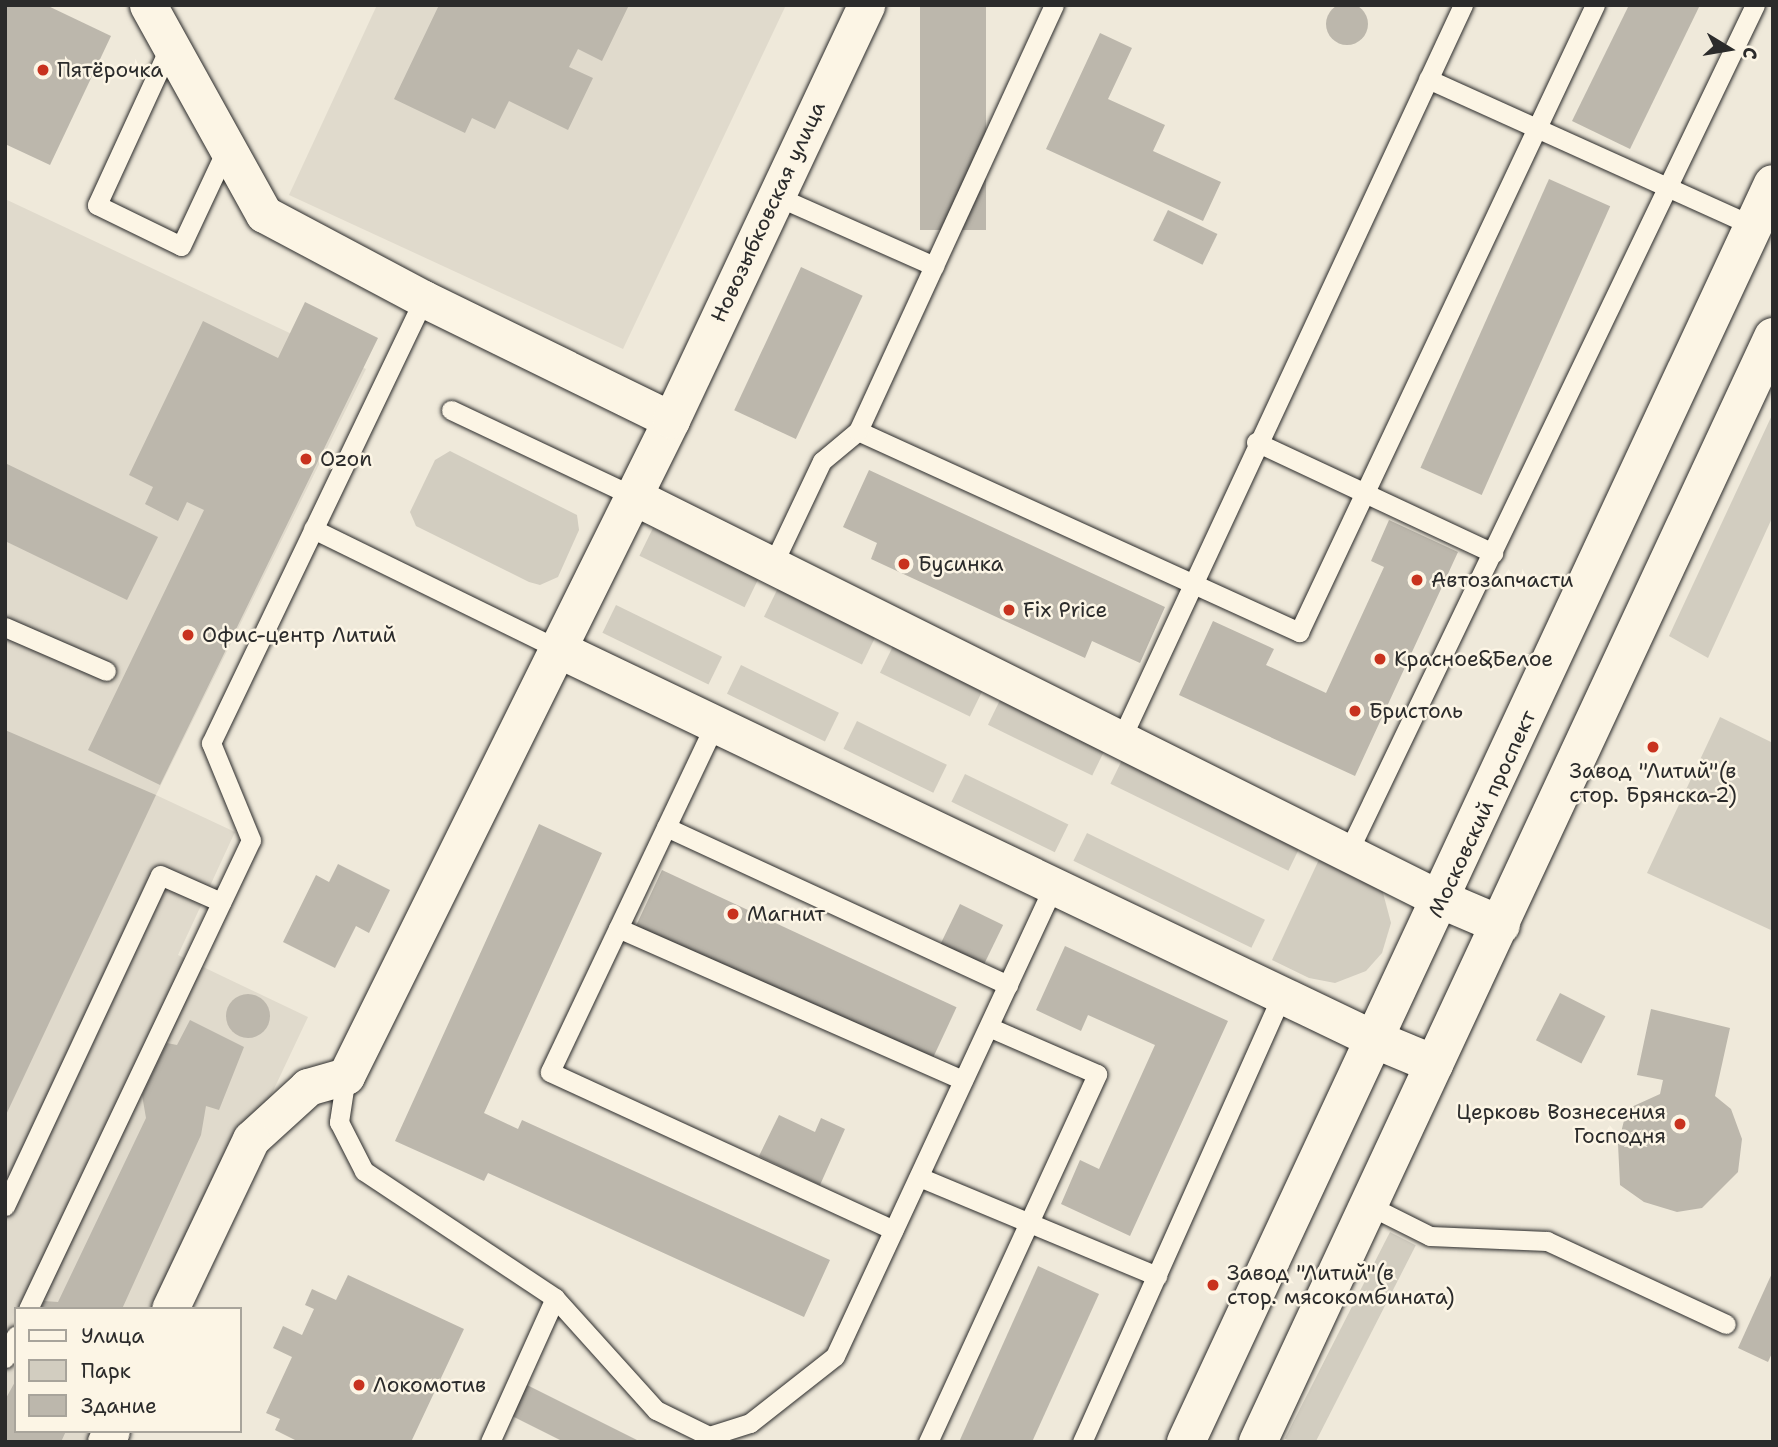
<!DOCTYPE html>
<meta charset="utf-8">
<style>
body{margin:0}
#map{position:relative;width:1778px;height:1447px;overflow:hidden;background:#efe9da;font-family:"Shantell Sans",sans-serif}
div>[style]{position:absolute}
.built>*{inset:0;background:#e0dacc}
.green>*{inset:0;background:#d2cdc0;transform-origin:0 0}
.building>*{inset:0;background:#bcb7ac;transform-origin:0 0}
.round{border-radius:50%}
.roads{filter:drop-shadow(0 0 2px #2b2b2b) drop-shadow(0 0 2px #2b2b2b)}
.service>*{height:19px;margin:-9.5px;padding:0 9.5px;transform-origin:9.5px;border-radius:9.5px;background:#fcf5e5}
.minor>*{height:37px;margin:-18.5px;padding:0 18.5px;transform-origin:18.5px;border-radius:18.5px;background:#fcf5e5}
.primary>*{height:38px;margin:-19px;padding:0 19px;transform-origin:19px;border-radius:19px;background:#fcf5e5}
.dots>*{width:19px;height:19px;translate:-50% -50%;box-sizing:border-box;border:4px solid #fcf5e5;border-radius:50%}
span{translate:-50% -50%;white-space:nowrap;text-align:center;line-height:1.15;-webkit-text-stroke:5px #fcf5e5;paint-order:stroke}
.poi-label{font-size:21px;color:#2b2b2b}
.left{translate:0 -50%;text-align:left}
.right{translate:-100% -50%;text-align:right}
.street-label{font-size:21px;color:#2b2b2b}
.frame{position:absolute;inset:0;border:7px solid #2b2b2b;pointer-events:none}
.legend{position:absolute;left:14px;top:1307px;width:228px;height:126px;box-sizing:border-box;background:#fcf5e5;border:2px solid #a8a49b;margin:0;padding:9px 12px;list-style:none;font-size:21px;color:#2b2b2b}
.legend li{display:flex;align-items:center;gap:14px;height:35px}
.legend b{width:35px;border:2px solid #a8a49b}
.north{position:absolute;left:1694px;top:14px;width:70px;height:70px;-webkit-text-stroke:5px #fcf5e5;paint-order:stroke;rotate:101deg;font-size:19px;font-weight:700;line-height:28px;text-align:center;color:#2b2b2b}
.north::after{content:'';display:block;margin:auto;width:24px;height:32px;background:#2b2b2b;clip-path:polygon(50% 0,100% 100%,50% 72%,0 100%)}
</style>
<div id="map">
<div class="built">
<i style="clip-path:polygon(377px 5px,786px 5px,623px 349px,289px 195px)"></i>
<i style="clip-path:polygon(5px 199px,366px 369px,156px 795px,235px 832px,178px 955px,308px 1017px,170px 1309px,16px 1309px,16px 1431px,111px 1431px,106px 1442px,5px 1442px)"></i>
</div>
<div class="green">
<i style="clip-path:polygon(1773px 413px,1773px 516px,1708px 658px,1669px 636px)"></i>
<i style="clip-path:polygon(450px 451px,577px 515px,579px 530px,558px 577px,540px 585px,529px 582px,416px 526px,410px 512px,435px 460px)"></i>
<i style="left:653px;top:528px;width:117px;height:31px;rotate:26deg"></i>
<i style="left:778px;top:588px;width:109px;height:32px;rotate:26deg"></i>
<i style="left:616px;top:605px;width:118px;height:31px;rotate:26deg"></i>
<i style="left:894px;top:644px;width:100px;height:32px;rotate:26deg"></i>
<i style="left:741px;top:665px;width:109px;height:32px;rotate:26deg"></i>
<i style="left:1002px;top:696px;width:116px;height:32px;rotate:26deg"></i>
<i style="clip-path:polygon(1720px 717px,1773px 743px,1773px 931px,1647px 873px)"></i>
<i style="left:857px;top:721px;width:100px;height:31px;rotate:26deg"></i>
<i style="left:1124px;top:756px;width:198px;height:31px;rotate:26deg"></i>
<i style="left:965px;top:774px;width:115px;height:31px;rotate:26deg"></i>
<i style="left:1087px;top:833px;width:198px;height:31px;rotate:26deg"></i>
<i style="clip-path:polygon(1323px 851px,1382px 889px,1391px 923px,1382px 953px,1366px 971px,1335px 983px,1309px 978px,1272px 960px)"></i>
<i style="left:1390px;top:1232px;width:29px;height:232px;rotate:27deg"></i>
</div>
<div class="building">
<i class="round" style="left:1326px;top:3px;width:42px;height:42px"></i>
<i style="clip-path:polygon(5px 5px,46px 5px,111px 36px,50px 165px,5px 144px)"></i>
<i style="clip-path:polygon(439px 5px,629px 5px,602px 61px,578px 49px,569px 67px,593px 78px,568px 130px,509px 101px,495px 129px,472px 118px,465px 133px,394px 99px)"></i>
<i style="left:920px;top:5px;width:66px;height:225px"></i>
<i style="clip-path:polygon(1629px 5px,1700px 5px,1630px 149px,1572px 121px)"></i>
<i style="clip-path:polygon(1100px 33px,1132px 48px,1108px 99px,1165px 125px,1153px 151px,1221px 182px,1203px 221px,1046px 149px)"></i>
<i style="left:1549px;top:179px;width:67px;height:316px;rotate:24deg"></i>
<i style="left:1168px;top:210px;width:55px;height:34px;rotate:26deg"></i>
<i style="left:801px;top:267px;width:68px;height:158px;rotate:25deg"></i>
<i style="clip-path:polygon(305px 302px,378px 338px,160px 785px,88px 750px,204px 510px,187px 502px,178px 521px,145px 504px,153px 487px,129px 475px,203px 321px,278px 358px)"></i>
<i style="clip-path:polygon(5px 463px,158px 537px,127px 600px,5px 541px)"></i>
<i style="clip-path:polygon(869px 470px,1165px 607px,1140px 663px,1092px 641px,1085px 658px,871px 559px,877px 543px,843px 527px)"></i>
<i style="clip-path:polygon(1389px 520px,1458px 552px,1355px 776px,1179px 695px,1213px 621px,1274px 649px,1266px 665px,1326px 693px,1384px 567px,1371px 561px)"></i>
<i style="clip-path:polygon(5px 730px,156px 795px,5px 1117px)"></i>
<i style="clip-path:polygon(539px 824px,602px 853px,484px 1113px,518px 1129px,522px 1120px,830px 1260px,804px 1317px,488px 1173px,484px 1181px,395px 1141px)"></i>
<i style="clip-path:polygon(338px 864px,390px 890px,369px 933px,356px 926px,335px 968px,283px 942px,316px 875px,329px 882px)"></i>
<i style="left:662px;top:870px;width:325px;height:62px;rotate:25deg"></i>
<i style="left:960px;top:904px;width:48px;height:45px;rotate:26deg"></i>
<i style="clip-path:polygon(1065px 946px,1228px 1021px,1130px 1236px,1061px 1204px,1080px 1160px,1099px 1169px,1155px 1045px,1088px 1015px,1081px 1031px,1036px 1010px)"></i>
<i style="left:1560px;top:993px;width:51px;height:53px;rotate:27deg"></i>
<i class="round" style="left:226px;top:994px;width:44px;height:44px"></i>
<i style="clip-path:polygon(1651px 1009px,1730px 1028px,1715px 1096px,1731px 1109px,1742px 1139px,1738px 1172px,1702px 1208px,1677px 1212px,1644px 1202px,1620px 1185px,1618px 1144px,1627px 1109px,1660px 1094px,1663px 1080px,1637px 1075px)"></i>
<i style="clip-path:polygon(190px 1020px,244px 1047px,219px 1110px,206px 1106px,201px 1135px,122px 1309px,40px 1309px,44px 1301px,58px 1302px,146px 1118px,142px 1095px,167px 1043px,177px 1045px)"></i>
<i style="clip-path:polygon(779px 1115px,815px 1132px,821px 1118px,845px 1129px,820px 1185px,759px 1156px)"></i>
<i style="clip-path:polygon(1038px 1266px,1099px 1294px,1032px 1442px,959px 1442px)"></i>
<i style="clip-path:polygon(1773px 1271px,1773px 1351px,1768px 1362px,1738px 1348px)"></i>
<i style="clip-path:polygon(348px 1275px,464px 1329px,411px 1442px,299px 1442px,275px 1430px,280px 1419px,266px 1413px,292px 1357px,273px 1348px,283px 1326px,302px 1335px,314px 1309px,305px 1305px,312px 1289px,336px 1300px)"></i>
<i style="clip-path:polygon(16px 1380px,16px 1431px,66px 1431px,61px 1442px,5px 1442px,5px 1400px)"></i>
<i style="clip-path:polygon(525px 1384px,641px 1442px,564px 1442px,510px 1415px)"></i>
</div>
<div class="roads">
<div class="service">
<i style="left:170px;top:46px;width:175px;rotate:114.7deg"></i>
<i style="left:97px;top:205px;width:93px;rotate:26deg"></i>
<i style="left:181px;top:246px;width:108px;rotate:-64.9deg"></i>
<i style="left:1428px;top:79px;width:357px;rotate:24.3deg"></i>
<i style="left:776px;top:196px;width:173px;rotate:23.9deg"></i>
<i style="left:451px;top:410px;width:201px;rotate:25.3deg"></i>
<i style="left:858px;top:431px;width:485px;rotate:24.5deg"></i>
<i style="left:1299px;top:632px;width:693px;rotate:-64.73deg"></i>
<i style="left:1256px;top:442px;width:262px;rotate:25.1deg"></i>
<i style="left:313px;top:529px;width:273px;rotate:26.1deg"></i>
<i style="left:773px;top:564px;width:114px;rotate:-64.6deg"></i>
<i style="left:822px;top:461px;width:47px;rotate:-39.8deg"></i>
<i style="left:858px;top:431px;width:469px;rotate:-65.3deg"></i>
<i style="left:5px;top:627px;width:110px;rotate:23.5deg"></i>
<i style="left:715px;top:724px;width:385px;rotate:115.4deg"></i>
<i style="left:550px;top:1072px;width:378px;rotate:24.7deg"></i>
<i style="left:1121px;top:739px;width:810px;rotate:-65.02deg"></i>
<i style="left:666px;top:827px;width:377px;rotate:24.8deg"></i>
<i style="left:1349px;top:850px;width:937px;rotate:-64.34deg"></i>
<i style="left:618px;top:928px;width:377px;rotate:23.8deg"></i>
<i style="left:346px;top:1076px;width:47px;rotate:98.7deg"></i>
<i style="left:339px;top:1122px;width:55px;rotate:63deg"></i>
<i style="left:364px;top:1171px;width:229px;rotate:33.6deg"></i>
<i style="left:555px;top:1298px;width:158px;rotate:114.3deg"></i>
<i style="left:919px;top:1177px;width:258px;rotate:22.6deg"></i>
<i style="left:5px;top:1206px;width:365px;rotate:-64.9deg"></i>
<i style="left:160px;top:875px;width:67px;rotate:23.9deg"></i>
<i style="left:1370px;top:1206px;width:67px;rotate:26.6deg"></i>
<i style="left:1430px;top:1236px;width:117px;rotate:2.4deg"></i>
<i style="left:1547px;top:1241px;width:197px;rotate:24.9deg"></i>
<i style="left:555px;top:1298px;width:151px;rotate:48deg"></i>
<i style="left:656px;top:1410px;width:59px;rotate:26.1deg"></i>
<i style="left:709px;top:1436px;width:43px;rotate:-17.6deg"></i>
<i style="left:750px;top:1423px;width:108px;rotate:-38.2deg"></i>
<i style="left:835px;top:1356px;width:519px;rotate:-65.06deg"></i>
<i style="left:28px;top:1309px;width:519px;rotate:-64.57deg"></i>
<i style="left:251px;top:840px;width:105px;rotate:-112.4deg"></i>
<i style="left:211px;top:743px;width:492px;rotate:-64.4deg"></i>
<i style="left:5px;top:1358px;width:25px;rotate:-64deg"></i>
<i style="left:928px;top:1442px;width:405px;rotate:-65.3deg"></i>
<i style="left:1097px;top:1074px;width:118px;rotate:-156.5deg"></i>
<i style="left:1082px;top:1442px;width:493px;rotate:-65.9deg"></i>
</div>
<div class="minor">
<i style="left:148px;top:5px;width:239px;rotate:61deg"></i>
<i style="left:264px;top:214px;width:181px;rotate:28deg"></i>
<i style="left:424px;top:299px;width:275px;rotate:26.1deg"></i>
<i style="left:671px;top:420px;width:732px;rotate:116.36deg"></i>
<i style="left:346px;top:1076px;width:40px;rotate:164deg"></i>
<i style="left:308px;top:1087px;width:77px;rotate:137.6deg"></i>
<i style="left:251px;top:1139px;width:188px;rotate:115.5deg"></i>
<i style="left:671px;top:420px;width:459px;rotate:-64.8deg"></i>
<i style="left:633px;top:496px;width:904px;rotate:26.54deg"></i>
<i style="left:558px;top:649px;width:907px;rotate:25.55deg"></i>
<i style="left:106px;top:1442px;width:12px;rotate:-66deg"></i>
</div>
<div class="primary">
<i style="left:1442px;top:900px;width:64px;rotate:23deg"></i>
<i style="left:1376px;top:1040px;width:63px;rotate:22.5deg"></i>
<i style="left:1186px;top:1442px;width:1388px;rotate:-64.99deg"></i>
<i style="left:1258px;top:1442px;width:1219px;rotate:-65.01deg"></i>
</div>
</div>
<div class="dots">
<i style="left:43px;top:70px;background:#c8321e"></i>
<i style="left:306px;top:459px;background:#c8321e"></i>
<i style="left:904px;top:564px;background:#c8321e"></i>
<i style="left:1417px;top:580px;background:#c8321e"></i>
<i style="left:1009px;top:610px;background:#c8321e"></i>
<i style="left:188px;top:635px;background:#c8321e"></i>
<i style="left:1380px;top:659px;background:#c8321e"></i>
<i style="left:1355px;top:711px;background:#c8321e"></i>
<i style="left:1653px;top:747px;background:#c8321e"></i>
<i style="left:733px;top:914px;background:#c8321e"></i>
<i style="left:1680px;top:1124px;background:#c8321e"></i>
<i style="left:1213px;top:1285px;background:#c8321e"></i>
<i style="left:359px;top:1385px;background:#c8321e"></i>
</div>
<div class="poi-label">
<span class="left" style="left:57px;top:70px">Пятёрочка</span>
<span class="left" style="left:320px;top:459px">Ozon</span>
<span class="left" style="left:918px;top:564px">Бусинка</span>
<span class="left" style="left:1431px;top:580px">Автозапчасти</span>
<span class="left" style="left:1023px;top:610px">Fix Price</span>
<span class="left" style="left:202px;top:635px">Офис-центр Литий</span>
<span class="left" style="left:1394px;top:659px">Красное&amp;Белое</span>
<span class="left" style="left:1369px;top:711px">Бристоль</span>
<span style="left:1653px;top:783px">Завод "Литий"(в<br>стор. Брянска-2)</span>
<span class="left" style="left:747px;top:914px">Магнит</span>
<span class="right" style="left:1666px;top:1124px">Церковь Вознесения<br>Господня</span>
<span class="left" style="left:1227px;top:1285px">Завод "Литий"(в<br>стор. мясокомбината)</span>
<span class="left" style="left:373px;top:1385px">Локомотив</span>
</div>
<div class="street-label">
<span style="left:768px;top:212px;rotate:-65deg">Новозыбковская улица</span>
<span style="left:1482px;top:814px;rotate:-65deg">Московский проспект</span>
</div>
<div class="frame"></div>
<ul class="legend">
<li><b style="height:9px;background:#fcf5e5"></b>Улица</li>
<li><b style="height:19px;background:#d2cdc0"></b>Парк</li>
<li><b style="height:19px;background:#bcb7ac"></b>Здание</li>
</ul>
<div class="north">С</div>
</div>
